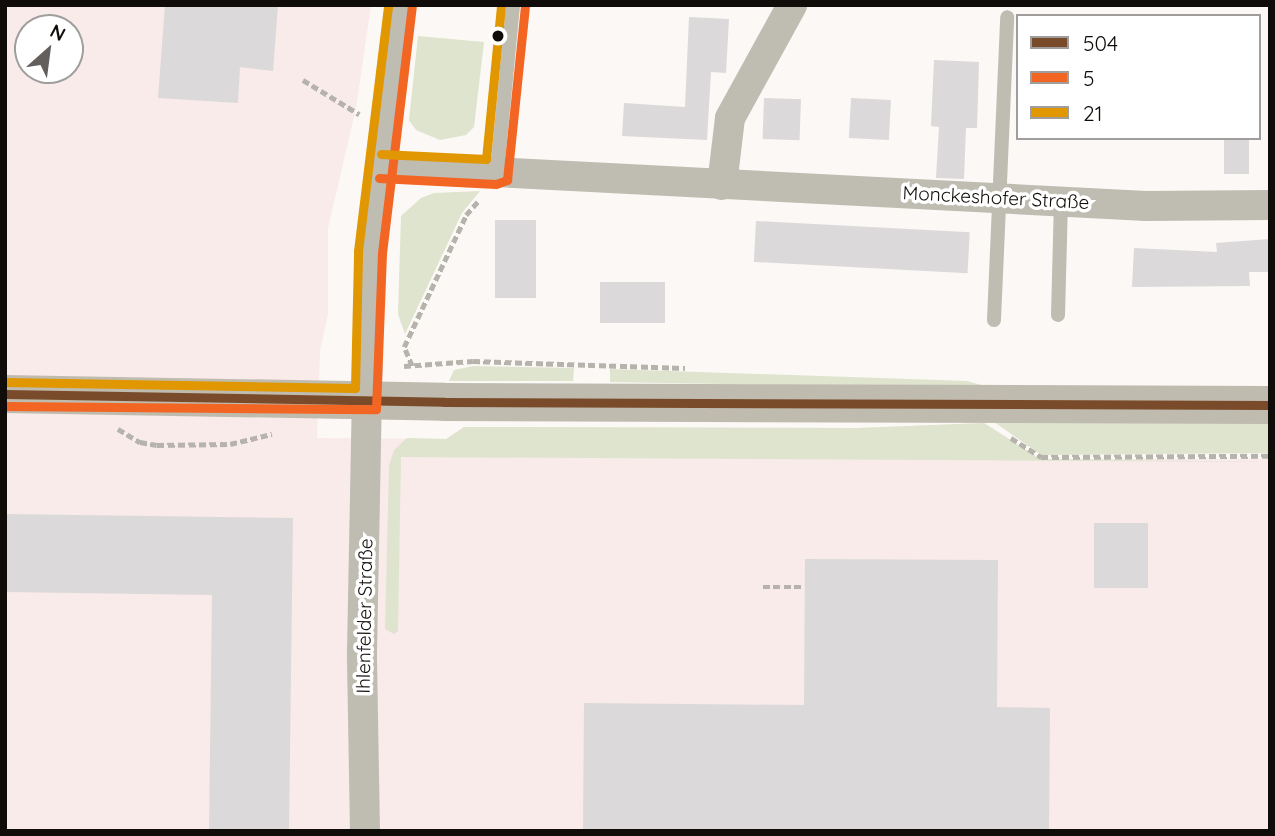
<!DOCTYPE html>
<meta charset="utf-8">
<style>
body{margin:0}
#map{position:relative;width:1275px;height:836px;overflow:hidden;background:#fbf8f5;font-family:Quicksand,sans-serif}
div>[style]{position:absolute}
.commercial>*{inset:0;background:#f8ebe9}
.green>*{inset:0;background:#dee4cd}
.building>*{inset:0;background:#dcd9da;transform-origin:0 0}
.path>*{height:4.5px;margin-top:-2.25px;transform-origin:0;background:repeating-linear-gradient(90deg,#b6b3ac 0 7px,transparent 0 10.5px)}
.lane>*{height:14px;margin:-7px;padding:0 7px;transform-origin:7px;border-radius:7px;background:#bfbcb2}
.street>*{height:30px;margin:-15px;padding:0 15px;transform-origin:15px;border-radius:15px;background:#bfbcb2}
.secondary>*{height:38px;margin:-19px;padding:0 19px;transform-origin:19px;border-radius:19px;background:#bfbbaf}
.bus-1>*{height:9px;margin:-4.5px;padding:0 4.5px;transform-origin:4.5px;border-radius:4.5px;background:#7a4b2a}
.bus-2>*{height:9px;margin:-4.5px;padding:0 4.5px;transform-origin:4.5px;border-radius:4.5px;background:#f26522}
.bus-3>*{height:9px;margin:-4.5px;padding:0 4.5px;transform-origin:4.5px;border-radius:4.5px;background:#e09701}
.dots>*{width:19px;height:19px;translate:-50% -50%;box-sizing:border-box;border:4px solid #fff;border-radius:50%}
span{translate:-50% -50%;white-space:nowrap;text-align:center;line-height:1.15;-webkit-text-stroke:7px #fff;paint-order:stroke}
.street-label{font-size:19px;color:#0f0c09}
.frame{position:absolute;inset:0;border:7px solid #0f0c09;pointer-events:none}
.legend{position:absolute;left:1016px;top:14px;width:245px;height:126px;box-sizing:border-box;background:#fff;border:2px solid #9f9e9d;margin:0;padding:9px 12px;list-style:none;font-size:21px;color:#0f0c09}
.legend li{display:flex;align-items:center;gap:14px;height:35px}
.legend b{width:35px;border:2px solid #9f9e9d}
.north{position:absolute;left:14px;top:14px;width:70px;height:70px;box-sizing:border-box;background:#fff;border:2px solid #9f9e9d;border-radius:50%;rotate:28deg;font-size:19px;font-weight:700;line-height:28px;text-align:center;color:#0f0c09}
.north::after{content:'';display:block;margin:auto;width:24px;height:32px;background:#625f5c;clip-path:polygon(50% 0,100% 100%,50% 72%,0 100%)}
</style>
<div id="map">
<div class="commercial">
<i style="clip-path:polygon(evenodd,5px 5px,371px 5px,356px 108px,328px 228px,328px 314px,320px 351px,317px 438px,446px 439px,464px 427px,858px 428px,984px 423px,1040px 459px,1270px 459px,1270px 831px,5px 831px,5px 5px,28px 28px,70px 28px,70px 70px,28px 70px,28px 28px)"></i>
</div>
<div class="green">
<i style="clip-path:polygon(418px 36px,484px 42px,474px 127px,466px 135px,440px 140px,416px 130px,409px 120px)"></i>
<i style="clip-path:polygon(480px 191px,462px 213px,405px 334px,398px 314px,401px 216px,421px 198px,434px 193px)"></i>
<i style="clip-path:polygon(473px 366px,574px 368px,573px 381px,449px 381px,454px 370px)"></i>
<i style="clip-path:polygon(610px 369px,967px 381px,996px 389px,610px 382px)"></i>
<i style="clip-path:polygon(1270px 416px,1270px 453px,1041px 455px,990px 419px)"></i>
<i style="clip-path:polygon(984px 423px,1040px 459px,1270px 462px,401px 457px,398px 631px,394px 634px,385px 629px,389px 466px,394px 450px,407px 438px,446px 439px,464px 427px,858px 428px)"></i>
</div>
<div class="building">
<i style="clip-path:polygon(165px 5px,278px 5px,273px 71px,240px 67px,238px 103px,158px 98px)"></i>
<i style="clip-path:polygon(689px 17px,729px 19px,726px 73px,711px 72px,707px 140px,622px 136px,624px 103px,685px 107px)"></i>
<i style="clip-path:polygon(934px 60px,979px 62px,977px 128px,966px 128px,964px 179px,936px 178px,939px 127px,931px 126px)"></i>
<i style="left:764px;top:98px;width:37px;height:41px;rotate:2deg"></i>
<i style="left:851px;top:98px;width:40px;height:40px;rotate:3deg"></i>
<i style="left:1224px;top:138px;width:25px;height:36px"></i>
<i style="left:495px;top:220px;width:41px;height:78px"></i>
<i style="left:756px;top:221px;width:214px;height:41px;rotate:3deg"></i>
<i style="clip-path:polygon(1270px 239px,1270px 272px,1249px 272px,1250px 286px,1132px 287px,1134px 248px,1217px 252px,1216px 243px)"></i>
<i style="left:600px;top:282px;width:65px;height:41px"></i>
<i style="clip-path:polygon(5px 514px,293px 518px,289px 831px,209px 831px,212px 595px,5px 592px)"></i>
<i style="left:1094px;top:523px;width:54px;height:65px"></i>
<i style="clip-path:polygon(805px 559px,998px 560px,997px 707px,1050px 708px,1049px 831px,583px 831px,584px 703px,804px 705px)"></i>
</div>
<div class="path">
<i style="left:303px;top:80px;width:66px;rotate:31.3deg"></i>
<i style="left:404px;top:366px;width:69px;rotate:-4.1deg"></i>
<i style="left:473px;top:361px;width:212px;rotate:1.9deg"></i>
<i style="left:412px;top:366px;width:21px;rotate:-113deg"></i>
<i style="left:404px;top:347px;width:146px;rotate:-64.8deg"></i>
<i style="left:466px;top:215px;width:21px;rotate:-49deg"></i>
<i style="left:118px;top:429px;width:26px;rotate:31deg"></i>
<i style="left:140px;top:442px;width:17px;rotate:10deg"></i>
<i style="left:157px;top:445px;width:73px;rotate:-0.8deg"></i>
<i style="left:230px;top:444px;width:43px;rotate:-13.4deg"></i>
<i style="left:1011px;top:438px;width:36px;rotate:32deg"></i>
<i style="left:1041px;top:457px;width:229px;rotate:-0.3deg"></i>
<i style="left:763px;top:587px;width:42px"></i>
</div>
<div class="lane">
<i style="left:497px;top:172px;width:168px;rotate:-84.5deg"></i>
<i style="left:1058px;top:315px;width:114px;rotate:-88.5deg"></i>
<i style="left:994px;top:320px;width:303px;rotate:-87.5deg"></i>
</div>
<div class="street">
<i style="left:380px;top:166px;width:767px;rotate:2.99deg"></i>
<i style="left:1146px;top:206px;width:124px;rotate:-0.5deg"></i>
<i style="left:722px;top:185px;width:67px;rotate:-83.2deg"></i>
<i style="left:730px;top:118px;width:129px;rotate:-61.2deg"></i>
<i style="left:365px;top:831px;width:179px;rotate:-91deg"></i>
<i style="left:362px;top:652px;width:400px;rotate:-88.9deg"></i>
<i style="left:370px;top:252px;width:249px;rotate:-83.1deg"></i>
</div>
<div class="secondary">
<i style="left:5px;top:394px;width:439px;rotate:1deg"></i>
<i style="left:444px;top:402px;width:826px;rotate:0.21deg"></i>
</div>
<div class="bus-1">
<i style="left:5px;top:394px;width:439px;rotate:1deg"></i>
<i style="left:444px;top:402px;width:826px;rotate:0.21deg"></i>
</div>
<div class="bus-2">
<i style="left:379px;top:178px;width:117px;rotate:2.9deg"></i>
<i style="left:496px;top:184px;width:12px;rotate:-20deg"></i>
<i style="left:507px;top:180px;width:175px;rotate:-84.1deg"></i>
<i style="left:5px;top:406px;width:371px;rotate:0.5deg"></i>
<i style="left:376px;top:409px;width:156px;rotate:-87.8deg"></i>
<i style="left:382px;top:253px;width:249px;rotate:-83.1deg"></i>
</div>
<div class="bus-3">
<i style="left:381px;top:154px;width:105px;rotate:2.7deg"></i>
<i style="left:486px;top:159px;width:155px;rotate:-84.4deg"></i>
<i style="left:5px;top:382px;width:350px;rotate:1deg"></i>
<i style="left:355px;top:388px;width:137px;rotate:-88.7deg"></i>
<i style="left:358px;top:251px;width:248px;rotate:-83deg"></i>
</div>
<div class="dots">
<i style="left:498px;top:36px;background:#0f0c09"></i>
</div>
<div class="street-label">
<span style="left:996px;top:198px;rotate:3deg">Monckeshofer Straße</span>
<span style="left:365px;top:616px;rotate:-89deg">Ihlenfelder Straße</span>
</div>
<div class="frame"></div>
<ul class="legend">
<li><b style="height:9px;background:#7a4b2a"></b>504</li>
<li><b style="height:9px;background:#f26522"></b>5</li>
<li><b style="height:9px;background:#e09701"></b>21</li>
</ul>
<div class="north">N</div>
</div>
